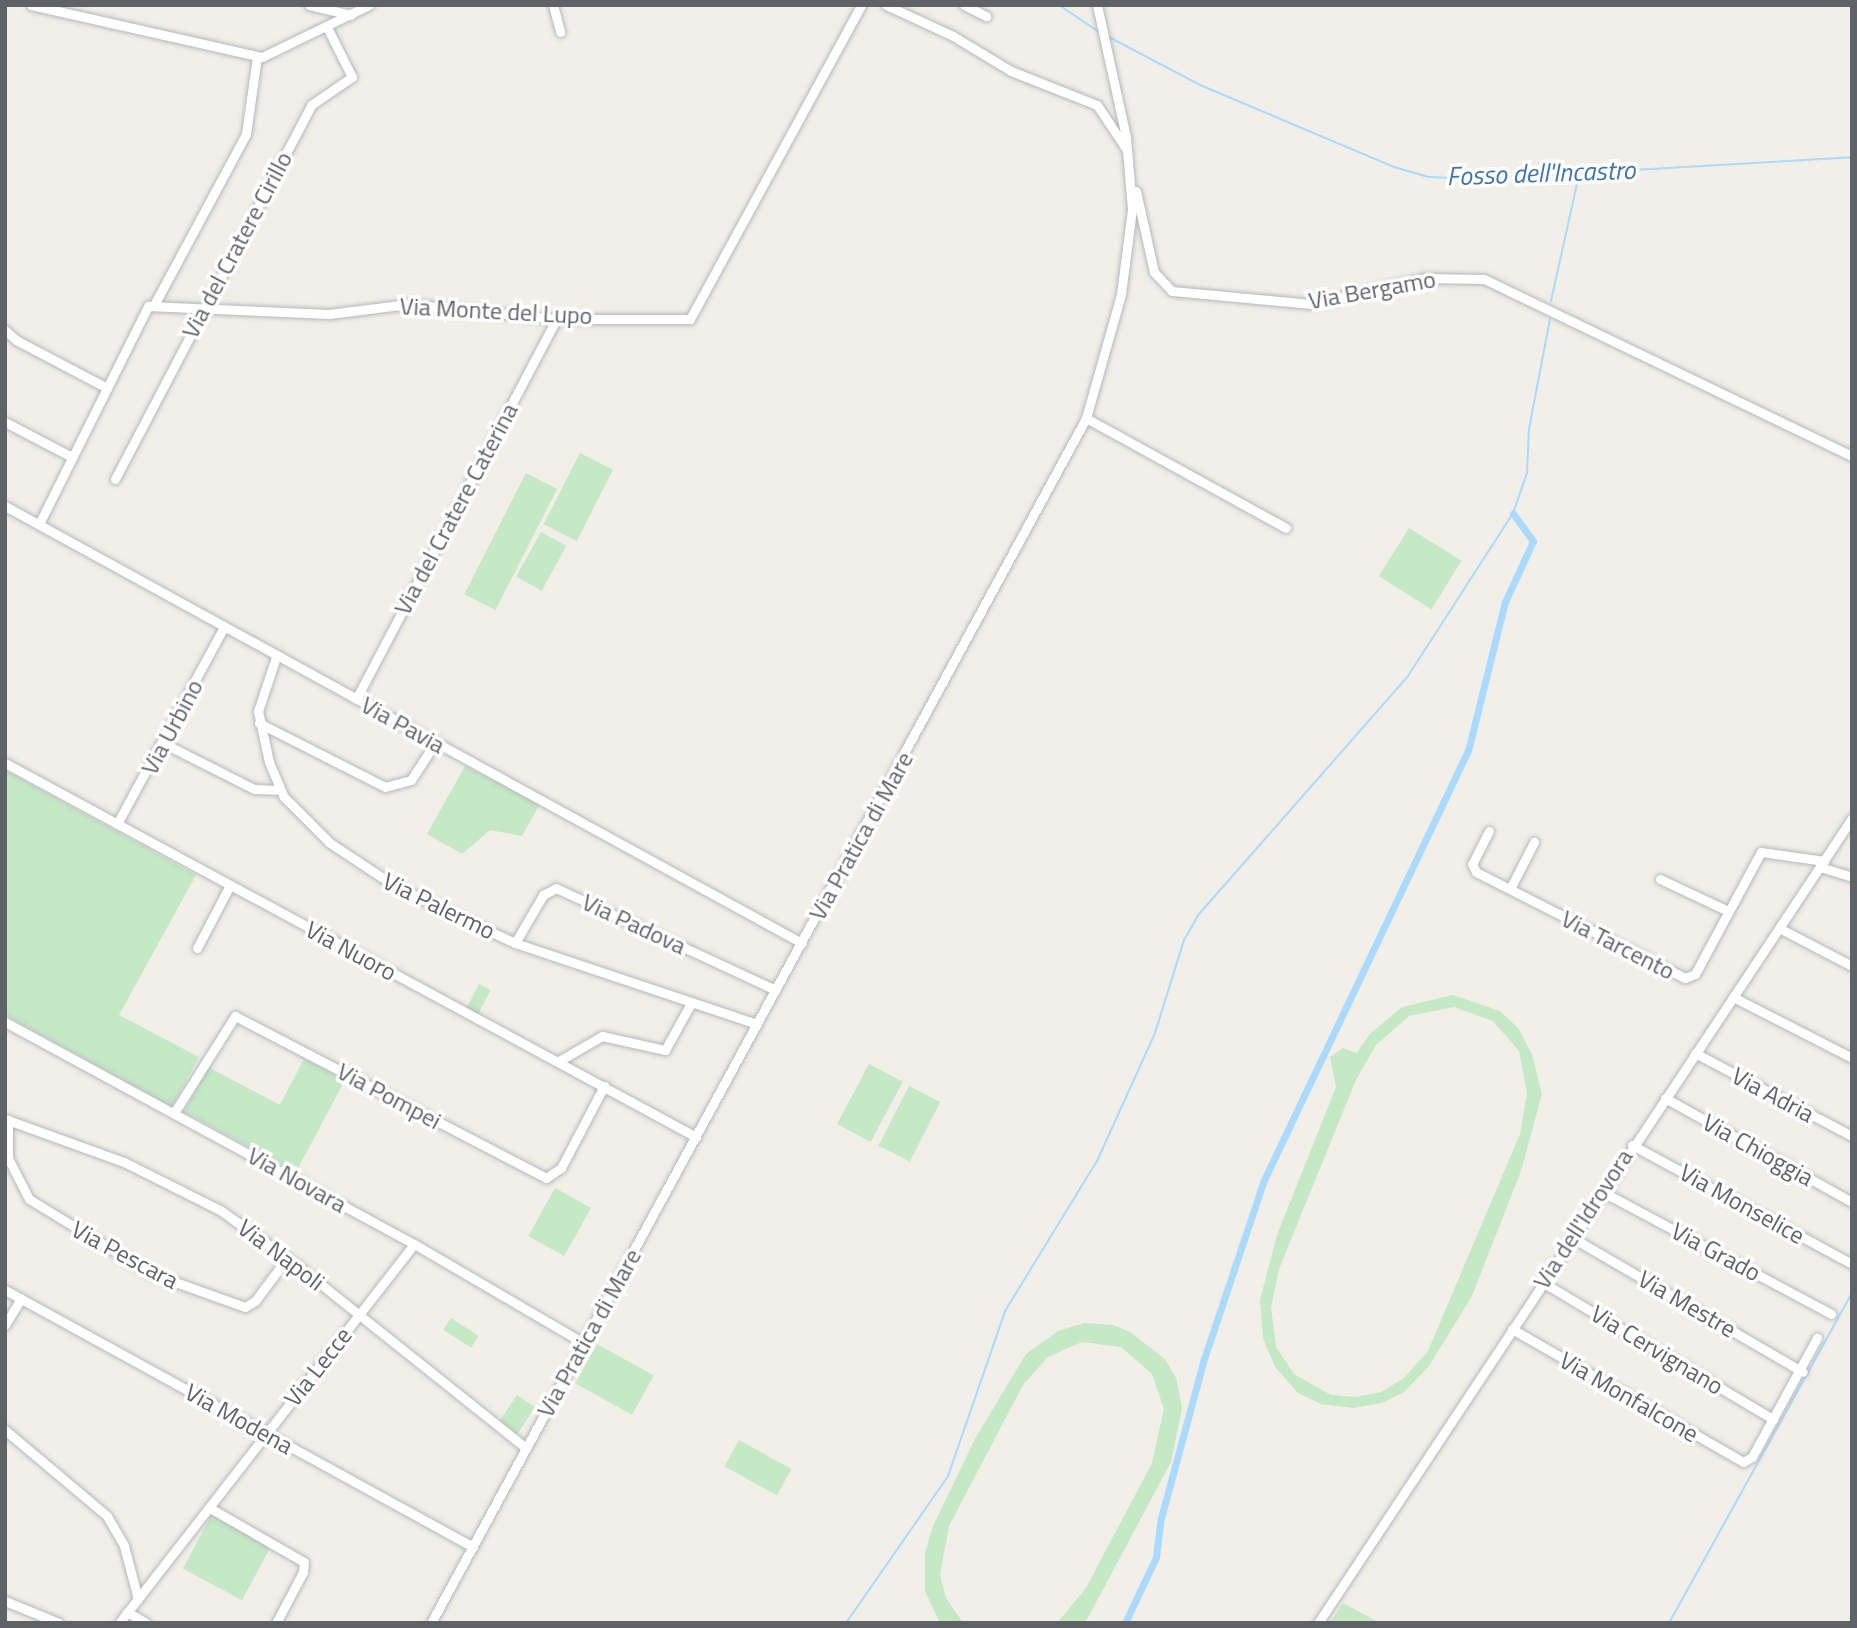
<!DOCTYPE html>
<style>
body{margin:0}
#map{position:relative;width:1857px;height:1628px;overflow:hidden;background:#f1efe8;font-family:"Titillium Web",sans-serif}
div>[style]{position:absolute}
.green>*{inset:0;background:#c5e8c5;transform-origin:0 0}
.stream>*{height:2px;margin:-1px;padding:0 1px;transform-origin:1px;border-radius:1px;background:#aadaff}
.canal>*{height:7px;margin:-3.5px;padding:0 3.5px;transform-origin:3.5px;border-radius:3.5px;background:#aadaff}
.roads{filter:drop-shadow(0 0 2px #b5b8bc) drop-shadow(0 0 2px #b5b8bc)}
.minor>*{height:9px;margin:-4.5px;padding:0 4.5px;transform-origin:4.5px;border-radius:4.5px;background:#fff}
span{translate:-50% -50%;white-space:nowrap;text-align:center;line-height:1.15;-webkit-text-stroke:7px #fff;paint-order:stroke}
.street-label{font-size:24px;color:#5f6368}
.water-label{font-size:26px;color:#4174aa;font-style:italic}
.frame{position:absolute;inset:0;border:7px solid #5f6368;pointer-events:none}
</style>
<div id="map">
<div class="green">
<i style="left:580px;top:453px;width:37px;height:80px;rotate:27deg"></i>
<i style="left:526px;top:473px;width:35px;height:136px;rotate:27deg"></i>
<i style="left:1409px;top:528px;width:62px;height:57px;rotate:32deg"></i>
<i style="left:541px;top:532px;width:29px;height:51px;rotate:29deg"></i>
<i style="clip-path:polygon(465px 766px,540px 804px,522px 836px,490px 830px,462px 854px,427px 834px)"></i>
<i style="clip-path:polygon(5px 770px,196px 875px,119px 1015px,199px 1057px,172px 1107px,5px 1015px)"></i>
<i style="left:479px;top:984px;width:13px;height:28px;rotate:27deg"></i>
<i style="clip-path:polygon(evenodd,1453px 995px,1500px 1011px,1518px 1028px,1532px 1054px,1542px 1094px,1521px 1171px,1472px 1296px,1429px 1366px,1404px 1392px,1382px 1403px,1353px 1408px,1321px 1404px,1298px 1393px,1275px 1367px,1263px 1338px,1260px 1300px,1277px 1235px,1336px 1087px,1330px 1057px,1343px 1048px,1357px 1053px,1370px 1034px,1402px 1007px,1453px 995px,1454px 1007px,1493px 1021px,1519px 1051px,1527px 1093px,1520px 1134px,1428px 1351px,1404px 1378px,1381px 1392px,1356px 1397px,1331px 1395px,1294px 1374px,1276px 1347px,1271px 1308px,1279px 1269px,1356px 1080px,1376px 1045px,1409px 1016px,1454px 1007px)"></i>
<i style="clip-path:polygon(304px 1059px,345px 1080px,296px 1172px,184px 1112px,208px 1067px,280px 1105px)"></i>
<i style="left:869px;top:1064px;width:38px;height:68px;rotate:28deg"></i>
<i style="left:909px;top:1086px;width:35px;height:67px;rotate:27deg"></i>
<i style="left:555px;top:1188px;width:41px;height:55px;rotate:29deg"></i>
<i style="left:451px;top:1318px;width:33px;height:14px;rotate:33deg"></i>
<i style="clip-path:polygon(1084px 1323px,1113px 1325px,1130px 1332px,1165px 1359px,1176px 1378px,1182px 1408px,1171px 1462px,1090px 1614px,1084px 1623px,1057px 1623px,1086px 1588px,1152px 1463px,1164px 1409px,1152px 1374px,1121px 1347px,1082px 1342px,1048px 1357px,1023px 1385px,949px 1526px,940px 1575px,946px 1598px,963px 1623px,940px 1623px,925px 1591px,925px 1553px,933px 1526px,975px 1439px,1026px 1354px,1058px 1331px)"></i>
<i style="left:597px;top:1344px;width:65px;height:45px;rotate:29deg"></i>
<i style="left:517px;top:1395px;width:22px;height:34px;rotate:34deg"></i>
<i style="left:739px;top:1440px;width:60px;height:30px;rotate:29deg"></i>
<i style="left:212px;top:1514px;width:67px;height:62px;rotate:28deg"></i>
<i style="clip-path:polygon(1343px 1603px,1380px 1623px,1330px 1623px)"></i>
</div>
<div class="stream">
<i style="left:1059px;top:5px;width:48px;rotate:34deg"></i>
<i style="left:1107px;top:36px;width:105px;rotate:27.8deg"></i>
<i style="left:1200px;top:85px;width:211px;rotate:22.9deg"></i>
<i style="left:1394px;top:167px;width:36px;rotate:16deg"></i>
<i style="left:1429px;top:177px;width:46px;rotate:2.5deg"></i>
<i style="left:1475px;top:179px;width:378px;rotate:-3.3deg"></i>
<i style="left:1551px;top:301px;width:129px;rotate:-77.5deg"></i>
<i style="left:1851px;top:858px;width:1px"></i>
<i style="left:846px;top:1623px;width:179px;rotate:-55.2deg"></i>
<i style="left:948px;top:1476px;width:175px;rotate:-70.9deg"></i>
<i style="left:1005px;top:1311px;width:176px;rotate:-58.5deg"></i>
<i style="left:1097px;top:1161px;width:141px;rotate:-65.6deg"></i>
<i style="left:1155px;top:1033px;width:97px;rotate:-72.7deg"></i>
<i style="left:1184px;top:940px;width:30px;rotate:-60deg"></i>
<i style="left:1199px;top:914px;width:317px;rotate:-48.7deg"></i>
<i style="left:1408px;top:676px;width:194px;rotate:-57.2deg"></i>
<i style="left:1513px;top:513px;width:42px;rotate:-70.7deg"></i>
<i style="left:1527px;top:473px;width:44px;rotate:-87.4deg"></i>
<i style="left:1529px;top:429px;width:112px;rotate:-79.2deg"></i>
<i style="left:1669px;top:1623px;width:377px;rotate:-61deg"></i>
</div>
<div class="canal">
<i style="left:1125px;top:1623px;width:73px;rotate:-64.8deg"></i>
<i style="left:1156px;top:1557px;width:39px;rotate:-83deg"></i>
<i style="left:1161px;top:1518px;width:162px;rotate:-74.9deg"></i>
<i style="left:1203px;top:1362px;width:192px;rotate:-71.5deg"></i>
<i style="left:1264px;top:1180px;width:475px;rotate:-64.6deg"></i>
<i style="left:1468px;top:751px;width:154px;rotate:-76.1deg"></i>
<i style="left:1505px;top:602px;width:67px;rotate:-65.3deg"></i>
<i style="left:1533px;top:541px;width:34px;rotate:-126deg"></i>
</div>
<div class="roads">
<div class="minor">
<i style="left:31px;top:5px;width:237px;rotate:12.7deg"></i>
<i style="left:262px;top:57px;width:119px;rotate:-25.9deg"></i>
<i style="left:309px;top:5px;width:43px;rotate:13.4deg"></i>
<i style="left:553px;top:5px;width:28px;rotate:75deg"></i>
<i style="left:886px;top:5px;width:74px;rotate:24.8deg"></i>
<i style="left:953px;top:36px;width:68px;rotate:31.1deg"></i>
<i style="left:1011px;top:71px;width:92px;rotate:21.6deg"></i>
<i style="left:1097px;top:105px;width:54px;rotate:56.3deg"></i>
<i style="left:964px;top:5px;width:25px;rotate:27deg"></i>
<i style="left:1136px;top:191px;width:83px;rotate:77.5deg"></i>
<i style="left:1154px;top:272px;width:26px;rotate:47deg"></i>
<i style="left:1172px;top:291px;width:140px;rotate:5.3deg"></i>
<i style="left:1311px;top:304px;width:117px;rotate:-12.8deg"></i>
<i style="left:1425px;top:278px;width:59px;rotate:1deg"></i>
<i style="left:1484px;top:279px;width:408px;rotate:25.7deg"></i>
<i style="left:154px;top:305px;width:194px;rotate:-61.7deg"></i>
<i style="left:246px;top:134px;width:78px;rotate:-81.9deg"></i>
<i style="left:5px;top:330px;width:15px;rotate:42deg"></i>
<i style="left:16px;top:340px;width:103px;rotate:27.8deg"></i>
<i style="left:1086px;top:418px;width:228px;rotate:28.8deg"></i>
<i style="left:5px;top:422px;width:76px;rotate:27.6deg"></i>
<i style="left:115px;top:479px;width:422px;rotate:-62.3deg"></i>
<i style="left:311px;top:105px;width:50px;rotate:-34.3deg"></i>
<i style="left:352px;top:77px;width:56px;rotate:-116.6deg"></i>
<i style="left:5px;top:506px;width:909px;rotate:28.74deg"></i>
<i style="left:39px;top:524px;width:244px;rotate:-63.4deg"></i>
<i style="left:148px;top:306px;width:181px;rotate:2.5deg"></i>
<i style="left:329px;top:314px;width:80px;rotate:-7.2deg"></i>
<i style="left:408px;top:304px;width:149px;rotate:5.8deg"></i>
<i style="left:556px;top:319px;width:134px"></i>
<i style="left:690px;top:319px;width:358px;rotate:-61.4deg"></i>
<i style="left:276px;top:657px;width:57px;rotate:108.4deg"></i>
<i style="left:258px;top:711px;width:52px;rotate:77.8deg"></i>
<i style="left:269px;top:762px;width:38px;rotate:67deg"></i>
<i style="left:284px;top:797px;width:65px;rotate:45deg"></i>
<i style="left:330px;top:843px;width:78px;rotate:33.5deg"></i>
<i style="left:395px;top:886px;width:133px;rotate:25.4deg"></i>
<i style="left:515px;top:943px;width:255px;rotate:18.5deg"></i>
<i style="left:356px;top:699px;width:429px;rotate:-62.2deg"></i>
<i style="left:259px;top:723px;width:141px;rotate:26.9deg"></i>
<i style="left:385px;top:787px;width:27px;rotate:-15deg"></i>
<i style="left:411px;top:780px;width:44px;rotate:-57deg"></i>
<i style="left:163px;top:743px;width:102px;rotate:26.8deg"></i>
<i style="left:254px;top:789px;width:25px;rotate:2deg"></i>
<i style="left:5px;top:763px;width:786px;rotate:28.42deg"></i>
<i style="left:117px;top:824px;width:224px;rotate:-61.5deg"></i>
<i style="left:1489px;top:831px;width:37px;rotate:117deg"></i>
<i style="left:1472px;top:864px;width:9px;rotate:63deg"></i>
<i style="left:1476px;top:872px;width:234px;rotate:26.9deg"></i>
<i style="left:1685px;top:978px;width:11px;rotate:-22deg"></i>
<i style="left:1695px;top:974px;width:139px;rotate:-61.6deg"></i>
<i style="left:1761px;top:852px;width:64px;rotate:8.1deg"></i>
<i style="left:1820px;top:867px;width:34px;rotate:17deg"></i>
<i style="left:1660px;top:879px;width:75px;rotate:25.2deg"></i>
<i style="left:1510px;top:889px;width:53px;rotate:-62.9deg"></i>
<i style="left:1781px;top:929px;width:80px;rotate:27.5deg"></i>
<i style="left:515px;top:943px;width:56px;rotate:-59.7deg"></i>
<i style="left:543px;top:895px;width:15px;rotate:-28deg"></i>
<i style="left:556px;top:888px;width:242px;rotate:24.9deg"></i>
<i style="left:197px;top:948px;width:69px;rotate:-62.3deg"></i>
<i style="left:1733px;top:997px;width:134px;rotate:27.1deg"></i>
<i style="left:5px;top:1022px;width:465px;rotate:28.5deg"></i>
<i style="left:414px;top:1244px;width:198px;rotate:30.3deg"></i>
<i style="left:1695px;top:1053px;width:178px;rotate:27.9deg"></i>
<i style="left:559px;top:1061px;width:50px;rotate:-30.2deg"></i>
<i style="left:602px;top:1036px;width:65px;rotate:12.5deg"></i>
<i style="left:665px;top:1050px;width:51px;rotate:-60.9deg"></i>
<i style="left:1665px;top:1098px;width:214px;rotate:29.1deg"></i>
<i style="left:174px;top:1113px;width:115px;rotate:-57.8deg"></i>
<i style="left:235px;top:1016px;width:351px;rotate:27.5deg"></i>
<i style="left:546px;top:1178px;width:18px;rotate:-34deg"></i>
<i style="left:561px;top:1168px;width:93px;rotate:-62.3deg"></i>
<i style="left:5px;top:1119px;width:127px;rotate:19.9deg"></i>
<i style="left:124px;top:1162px;width:107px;rotate:26.6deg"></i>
<i style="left:220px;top:1210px;width:96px;rotate:35.7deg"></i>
<i style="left:298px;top:1266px;width:290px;rotate:38.6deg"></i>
<i style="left:8px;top:1120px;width:38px;rotate:90deg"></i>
<i style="left:8px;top:1158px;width:46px;rotate:62.9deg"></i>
<i style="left:29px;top:1199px;width:142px;rotate:31.4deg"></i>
<i style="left:150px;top:1273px;width:101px;rotate:19.7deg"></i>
<i style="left:245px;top:1307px;width:12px;rotate:-31deg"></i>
<i style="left:255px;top:1301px;width:54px;rotate:-53.3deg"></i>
<i style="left:1632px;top:1145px;width:250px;rotate:28.4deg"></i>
<i style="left:1601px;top:1191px;width:261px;rotate:28.1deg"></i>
<i style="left:1571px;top:1237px;width:268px;rotate:30.2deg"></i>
<i style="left:1542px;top:1282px;width:269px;rotate:30.7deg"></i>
<i style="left:5px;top:1290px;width:534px;rotate:28.77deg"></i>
<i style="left:5px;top:1325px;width:31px;rotate:-59deg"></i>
<i style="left:1512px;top:1329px;width:267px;rotate:29.9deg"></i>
<i style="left:1743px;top:1462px;width:10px;rotate:-29deg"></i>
<i style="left:1752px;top:1457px;width:136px;rotate:-61.4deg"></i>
<i style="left:5px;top:1430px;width:133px;rotate:40.1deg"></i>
<i style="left:107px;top:1516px;width:34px;rotate:60deg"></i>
<i style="left:124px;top:1546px;width:55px;rotate:75.2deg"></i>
<i style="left:210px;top:1508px;width:108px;rotate:29.9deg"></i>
<i style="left:304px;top:1562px;width:10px;rotate:96deg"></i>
<i style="left:303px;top:1572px;width:58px;rotate:117.9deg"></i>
<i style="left:5px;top:1601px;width:58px;rotate:22.2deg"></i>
<i style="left:127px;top:1612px;width:22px;rotate:30deg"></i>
<i style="left:119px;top:1623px;width:480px;rotate:-52.1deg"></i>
<i style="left:431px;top:1623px;width:1372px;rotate:-61.47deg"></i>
<i style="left:1086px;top:418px;width:129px;rotate:-74.2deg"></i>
<i style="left:1121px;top:294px;width:86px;rotate:-82.6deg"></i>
<i style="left:1132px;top:209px;width:72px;rotate:-94.8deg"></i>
<i style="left:1126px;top:137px;width:135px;rotate:-102.4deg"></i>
<i style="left:1318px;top:1623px;width:966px;rotate:-56.44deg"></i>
</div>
</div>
<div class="street-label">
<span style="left:237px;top:245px;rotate:-62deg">Via del Cratere Cirillo</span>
<span style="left:1372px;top:290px;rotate:-10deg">Via Bergamo</span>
<span style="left:496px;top:311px;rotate:3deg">Via Monte del Lupo</span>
<span style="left:456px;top:509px;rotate:-62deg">Via del Cratere Caterina</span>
<span style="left:403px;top:725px;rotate:29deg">Via Pavia</span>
<span style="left:172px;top:727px;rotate:-62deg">Via Urbino</span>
<span style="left:861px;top:836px;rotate:-61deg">Via Pratica di Mare</span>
<span style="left:439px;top:906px;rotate:26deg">Via Palermo</span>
<span style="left:634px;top:924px;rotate:25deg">Via Padova</span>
<span style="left:1618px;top:945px;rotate:27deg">Via Tarcento</span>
<span style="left:351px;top:951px;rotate:28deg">Via Nuoro</span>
<span style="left:1773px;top:1095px;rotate:28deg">Via Adria</span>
<span style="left:389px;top:1096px;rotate:28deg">Via Pompei</span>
<span style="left:1758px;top:1150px;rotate:29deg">Via Chioggia</span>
<span style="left:297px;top:1180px;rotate:29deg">Via Novara</span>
<span style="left:1742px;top:1204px;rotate:29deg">Via Monselice</span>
<span style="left:1583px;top:1219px;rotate:-57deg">Via dell'Idrovora</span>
<span style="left:1716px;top:1252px;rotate:28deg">Via Grado</span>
<span style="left:125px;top:1255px;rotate:28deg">Via Pescara</span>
<span style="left:281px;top:1255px;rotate:37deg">Via Napoli</span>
<span style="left:1687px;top:1304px;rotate:30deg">Via Mestre</span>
<span style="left:589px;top:1333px;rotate:-61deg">Via Pratica di Mare</span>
<span style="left:1657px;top:1350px;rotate:31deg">Via Cervignano</span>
<span style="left:318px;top:1367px;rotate:-52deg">Via Lecce</span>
<span style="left:1629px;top:1397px;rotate:30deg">Via Monfalcone</span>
<span style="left:239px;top:1419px;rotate:29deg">Via Modena</span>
</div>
<div class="water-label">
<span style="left:1541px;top:173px;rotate:-2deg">Fosso dell'Incastro</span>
</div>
<div class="frame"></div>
</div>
